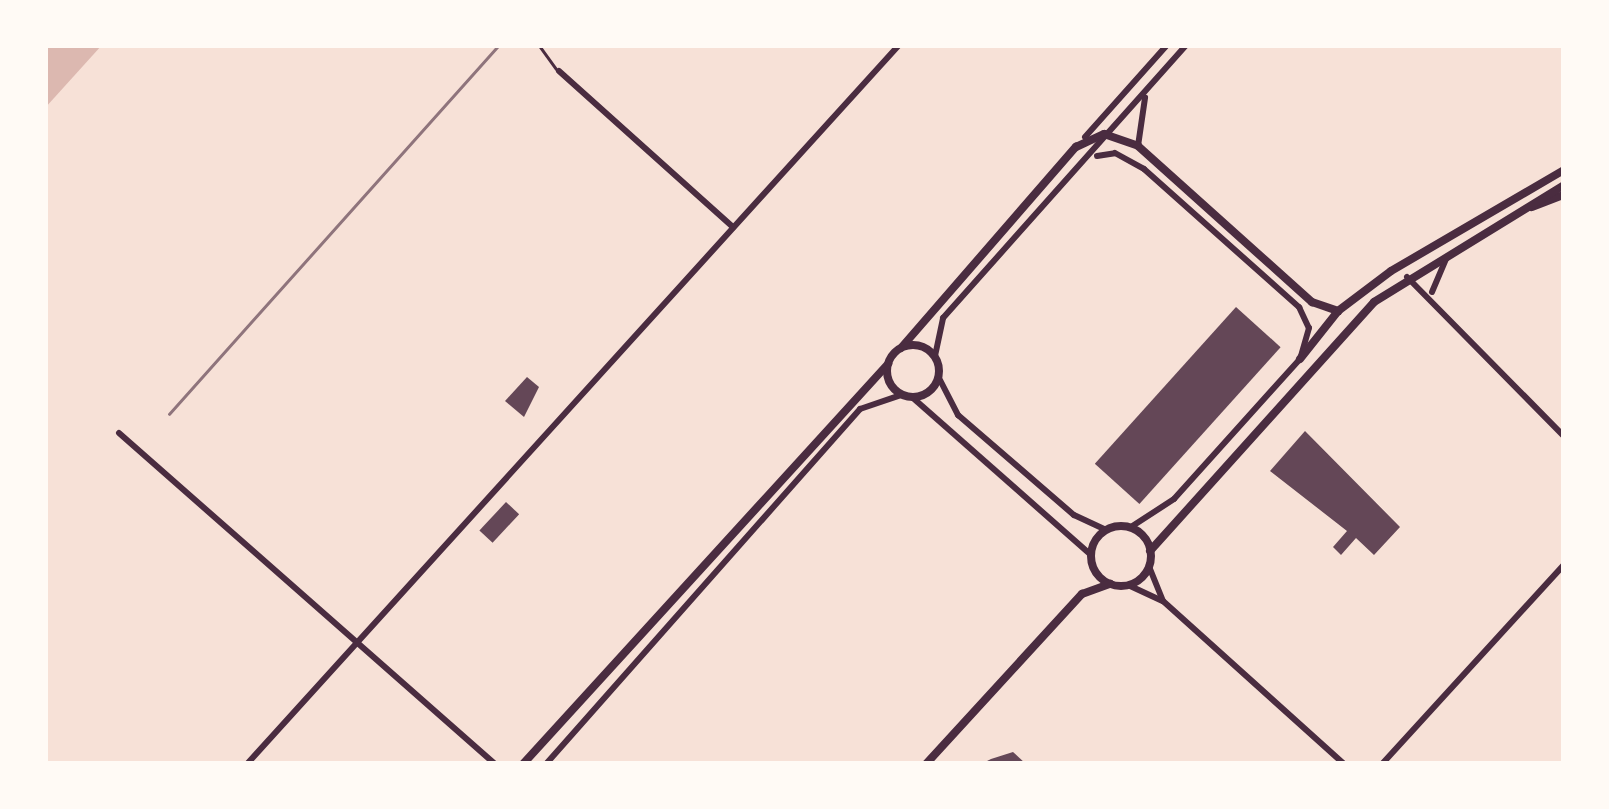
<!DOCTYPE html>
<style>
body{margin:0}
#map{position:relative;width:1609px;height:809px;overflow:hidden;background:#f7e1d7;font-family:"Golos Text",sans-serif}
div>[style]{position:absolute}
.water>*{inset:0;background:#dcb8b0}
.building>*{inset:0;background:#644757;transform-origin:0 0}
.service>*{height:2.5px;margin:-1.25px;padding:0 1.25px;transform-origin:1.25px;border-radius:1.25px;background:#4a2c40}
.minor>*{height:6px;margin:-3px;padding:0 3px;transform-origin:3px;border-radius:3px;background:#4a2c40}
.tertiary>*{height:8px;margin:-4px;padding:0 4px;transform-origin:4px;border-radius:4px;background:#4a2c40}
.tertiary>.ring{margin:-4px;padding:0;box-sizing:content-box;background:none;border:8px solid #4a2c40;border-radius:50%}
.rail>*{height:2.5px;margin:-1.25px;padding:0 1.25px;transform-origin:1.25px;border-radius:1.25px;background:#8f747c}
span{translate:-50% -50%;white-space:nowrap;text-align:center;line-height:1.15;-webkit-text-stroke:10px #fffaf5;paint-order:stroke}
.frame{position:absolute;inset:0;border:48px solid #fffaf5;pointer-events:none}
</style>
<div id="map">
<div class="water">
<i style="clip-path:polygon(45px 45px,102px 45px,45px 108px)"></i>
</div>
<div class="building">
<i style="left:1236px;top:307px;width:60px;height:211px;rotate:42deg"></i>
<i style="clip-path:polygon(527px 377px,539px 387px,524px 417px,505px 401px)"></i>
<i style="clip-path:polygon(1305px 431px,1400px 527px,1374px 555px,1356px 538px,1341px 555px,1333px 547px,1347px 531px,1270px 471px)"></i>
<i style="left:506px;top:502px;width:18px;height:39px;rotate:43deg"></i>
<i style="clip-path:polygon(1013px 752px,1026px 764px,981px 764px,991px 759px)"></i>
</div>
<div class="service">
<i style="left:539px;top:45px;width:29px;rotate:54deg"></i>
</div>
<div class="minor">
<i style="left:559px;top:71px;width:234px;rotate:41.9deg"></i>
<i style="left:1085px;top:137px;width:123px;rotate:-48.3deg"></i>
<i style="left:1138px;top:146px;width:49px;rotate:-81.7deg"></i>
<i style="left:1097px;top:156px;width:18px;rotate:-9deg"></i>
<i style="left:1115px;top:153px;width:33px;rotate:29deg"></i>
<i style="left:1144px;top:169px;width:208px;rotate:41.7deg"></i>
<i style="left:1299px;top:307px;width:23px;rotate:65deg"></i>
<i style="left:1309px;top:328px;width:32px;rotate:106deg"></i>
<i style="left:1300px;top:359px;width:188px;rotate:132deg"></i>
<i style="left:1174px;top:499px;width:51px;rotate:146.9deg"></i>
<i style="left:1407px;top:277px;width:223px;rotate:45.4deg"></i>
<i style="left:1432px;top:292px;width:36px;rotate:-67deg"></i>
<i style="left:935px;top:356px;width:39px;rotate:-78deg"></i>
<i style="left:943px;top:318px;width:365px;rotate:-48.3deg"></i>
<i style="left:939px;top:378px;width:42px;rotate:62.8deg"></i>
<i style="left:958px;top:415px;width:153px;rotate:40.8deg"></i>
<i style="left:1074px;top:515px;width:35px;rotate:25deg"></i>
<i style="left:913px;top:398px;width:237px;rotate:41.4deg"></i>
<i style="left:119px;top:433px;width:501px;rotate:41.36deg"></i>
<i style="left:1128px;top:585px;width:38px;rotate:25deg"></i>
<i style="left:1163px;top:601px;width:38px;rotate:-112deg"></i>
<i style="left:1163px;top:601px;width:244px;rotate:42deg"></i>
<i style="left:247px;top:764px;width:971px;rotate:-47.8deg"></i>
<i style="left:546px;top:764px;width:474px;rotate:-48.5deg"></i>
<i style="left:860px;top:409px;width:43px;rotate:-18.9deg"></i>
<i style="left:1382px;top:764px;width:270px;rotate:-47.6deg"></i>
</div>
<div class="tertiary">
<i style="left:1532px;top:207px;width:34px;rotate:-21deg"></i>
<i class="ring" style="left:887px;top:345px;width:44px;height:44px"></i>
<i style="left:901px;top:348px;width:267px;rotate:-49deg"></i>
<i style="left:1076px;top:147px;width:31px;rotate:-25deg"></i>
<i style="left:1104px;top:134px;width:36px;rotate:19deg"></i>
<i style="left:1138px;top:146px;width:234px;rotate:41.9deg"></i>
<i style="left:1312px;top:302px;width:28px;rotate:19deg"></i>
<i style="left:1300px;top:359px;width:61px;rotate:-51.6deg"></i>
<i style="left:1338px;top:311px;width:66px;rotate:-37deg"></i>
<i style="left:1391px;top:271px;width:200px;rotate:-30.3deg"></i>
<i class="ring" style="left:1091px;top:526px;width:52px;height:52px"></i>
<i style="left:1150px;top:551px;width:335px;rotate:-48deg"></i>
<i style="left:1374px;top:302px;width:223px;rotate:-31.6deg"></i>
<i style="left:523px;top:764px;width:542px;rotate:-47.62deg"></i>
<i style="left:926px;top:764px;width:231px;rotate:-47.5deg"></i>
<i style="left:1082px;top:594px;width:30px;rotate:-20deg"></i>
</div>
<div class="rail">
<i style="left:169px;top:414px;width:495px;rotate:-48.2deg"></i>
</div>
<div class="frame"></div>
</div>
